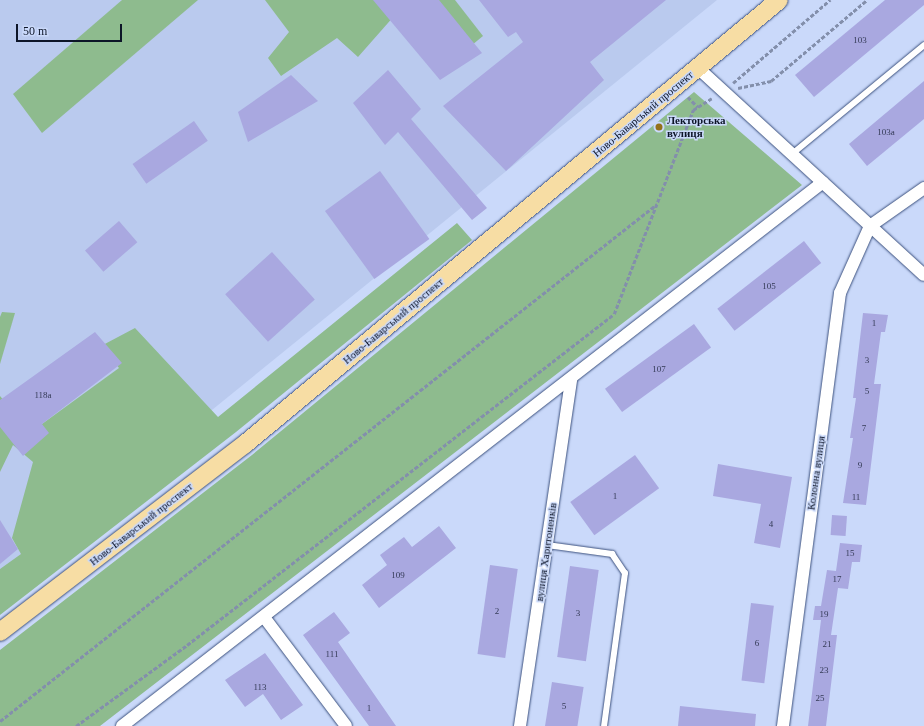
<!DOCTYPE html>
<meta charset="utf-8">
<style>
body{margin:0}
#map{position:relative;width:924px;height:726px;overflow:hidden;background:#cad9fa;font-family:"Times New Roman",serif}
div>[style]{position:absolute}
.built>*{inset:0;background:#bacaee}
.green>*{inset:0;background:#8ebb8e}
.building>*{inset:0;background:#a9a8e0;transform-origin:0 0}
.path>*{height:2.5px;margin-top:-1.25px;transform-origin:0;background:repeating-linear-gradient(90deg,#838fab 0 4px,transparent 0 6px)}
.roads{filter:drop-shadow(0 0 1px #3c517e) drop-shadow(0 0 1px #3c517e)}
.lane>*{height:6px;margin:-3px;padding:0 3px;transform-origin:3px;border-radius:3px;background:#fff}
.street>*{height:12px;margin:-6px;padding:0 6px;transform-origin:6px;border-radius:6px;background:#fff}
.primary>*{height:18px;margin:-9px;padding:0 9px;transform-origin:9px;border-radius:9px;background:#f7dda4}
.dots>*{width:11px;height:11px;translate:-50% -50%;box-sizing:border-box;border:2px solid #cad9fa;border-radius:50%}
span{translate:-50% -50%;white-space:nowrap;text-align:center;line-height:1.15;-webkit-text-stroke:3px #cad9fa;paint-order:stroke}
.number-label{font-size:9px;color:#343a56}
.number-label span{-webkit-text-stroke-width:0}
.street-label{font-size:11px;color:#0d1528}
.poi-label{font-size:11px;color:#0d1528;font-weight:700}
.left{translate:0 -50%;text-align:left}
.scale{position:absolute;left:16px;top:24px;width:106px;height:18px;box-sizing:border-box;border:2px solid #0d1528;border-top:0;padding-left:5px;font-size:12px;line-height:14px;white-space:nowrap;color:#0d1528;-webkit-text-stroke:3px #cad9fa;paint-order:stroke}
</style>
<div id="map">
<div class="built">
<i style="clip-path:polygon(0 0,717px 0,0 582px)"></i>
</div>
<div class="green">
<i style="clip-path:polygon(122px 0,198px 0,42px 133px,13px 94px)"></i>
<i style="clip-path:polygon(265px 0,383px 0,395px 15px,358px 57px,337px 38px,281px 76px,268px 58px,289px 32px)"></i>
<i style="clip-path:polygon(436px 0,455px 0,483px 36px,472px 45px)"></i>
<i style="clip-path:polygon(694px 92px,802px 185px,100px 726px,0 726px,0 650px,252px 455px)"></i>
<i style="clip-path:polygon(457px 223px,472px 240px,236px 432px,0 615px,0 569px,21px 554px,12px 538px,33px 462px,13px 445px,0 472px,0 396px,31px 432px,119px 368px,101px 346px,135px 328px,218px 417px)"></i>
<i style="clip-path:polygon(2px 312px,15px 313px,0 364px,0 317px)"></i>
</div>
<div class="building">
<i style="clip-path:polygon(373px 0,439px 0,482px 53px,440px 80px)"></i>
<i style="clip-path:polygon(479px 0,666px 0,590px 62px,604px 80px,506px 171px,443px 106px,523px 42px,516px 32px,508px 37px)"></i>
<i style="clip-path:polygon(885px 0,924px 0,924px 5px,814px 97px,795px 75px)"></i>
<i style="clip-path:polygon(388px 70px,421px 109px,411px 119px,487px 208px,472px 220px,398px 132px,385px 145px,353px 103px)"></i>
<i style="clip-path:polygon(291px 75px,318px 101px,248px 142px,238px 112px)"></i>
<i style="clip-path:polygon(924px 81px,924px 119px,867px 166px,849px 144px)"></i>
<i style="left:194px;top:121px;width:24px;height:75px;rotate:55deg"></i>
<i style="left:380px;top:171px;width:84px;height:68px;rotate:54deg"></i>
<i style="left:119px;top:221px;width:28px;height:45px;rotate:49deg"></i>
<i style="left:804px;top:241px;width:28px;height:110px;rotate:52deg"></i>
<i style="left:272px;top:252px;width:64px;height:63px;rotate:48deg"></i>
<i style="clip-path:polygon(863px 313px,888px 315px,885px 332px,881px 332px,874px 384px,881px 384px,866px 505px,843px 503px,853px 438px,850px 438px,856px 398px,853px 398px)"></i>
<i style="left:694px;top:324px;width:29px;height:110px;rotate:54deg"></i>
<i style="clip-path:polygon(95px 332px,122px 363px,42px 424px,49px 433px,23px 456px,0 427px,0 400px)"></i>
<i style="left:635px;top:455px;width:41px;height:80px;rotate:54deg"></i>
<i style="clip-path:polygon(718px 464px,792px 477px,780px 548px,754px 543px,761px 504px,713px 496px)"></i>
<i style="left:832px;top:515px;width:15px;height:20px;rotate:4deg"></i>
<i style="clip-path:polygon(0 520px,18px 549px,0 564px)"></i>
<i style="clip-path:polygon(439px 526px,456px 548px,379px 608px,362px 585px,387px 565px,380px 555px,404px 537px,412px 547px)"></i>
<i style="clip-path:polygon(840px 543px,862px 545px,860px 562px,852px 562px,848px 589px,838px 588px,831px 635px,837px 635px,826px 726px,808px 726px,821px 620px,813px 620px,815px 606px,821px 606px,827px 570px,836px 571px)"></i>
<i style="left:490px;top:565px;width:28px;height:90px;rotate:8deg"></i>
<i style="left:570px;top:566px;width:29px;height:92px;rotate:8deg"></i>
<i style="left:751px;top:603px;width:23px;height:78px;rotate:7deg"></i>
<i style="clip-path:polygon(334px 612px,350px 633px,338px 642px,396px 726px,369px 726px,303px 635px)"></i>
<i style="clip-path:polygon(265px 653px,303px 705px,281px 720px,263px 694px,245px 707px,225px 680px)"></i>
<i style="left:552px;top:682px;width:32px;height:45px;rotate:9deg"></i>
<i style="clip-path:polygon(680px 706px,756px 714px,755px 726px,678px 726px)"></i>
</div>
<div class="path">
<i style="left:733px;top:83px;width:128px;rotate:-40.6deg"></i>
<i style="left:738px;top:88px;width:34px;rotate:-12deg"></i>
<i style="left:771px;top:81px;width:126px;rotate:-40.2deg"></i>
<i style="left:688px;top:97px;width:14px;rotate:45deg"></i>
<i style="left:0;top:721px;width:836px;rotate:-38.2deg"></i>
<i style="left:76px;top:726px;width:137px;rotate:-36.1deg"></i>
<i style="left:187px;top:645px;width:540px;rotate:-37.78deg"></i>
<i style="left:614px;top:314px;width:219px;rotate:-68.8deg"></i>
<i style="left:693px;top:110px;width:22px;rotate:-32deg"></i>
</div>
<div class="roads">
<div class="lane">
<i style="left:792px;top:154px;width:171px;rotate:-39.5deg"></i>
<i style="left:547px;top:545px;width:66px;rotate:7.9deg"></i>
<i style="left:612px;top:554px;width:23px;rotate:56deg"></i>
<i style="left:625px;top:573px;width:154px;rotate:97.8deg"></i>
</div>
<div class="street">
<i style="left:698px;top:68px;width:306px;rotate:42.5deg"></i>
<i style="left:264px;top:617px;width:136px;rotate:53deg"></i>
<i style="left:122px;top:726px;width:887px;rotate:-37.81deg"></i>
<i style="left:520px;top:726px;width:351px;rotate:-81.6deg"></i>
<i style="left:783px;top:726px;width:437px;rotate:-82.5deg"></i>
<i style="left:840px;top:293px;width:73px;rotate:-65.9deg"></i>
<i style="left:870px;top:226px;width:66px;rotate:-35.1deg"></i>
</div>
<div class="primary">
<i style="left:0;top:632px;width:309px;rotate:-37.5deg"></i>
<i style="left:245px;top:444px;width:694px;rotate:-39.74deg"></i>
</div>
</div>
<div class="dots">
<i style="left:659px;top:127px;background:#947119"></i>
</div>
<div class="number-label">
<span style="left:860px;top:40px">103</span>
<span style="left:886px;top:132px">103а</span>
<span style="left:769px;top:286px">105</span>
<span style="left:874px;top:323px">1</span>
<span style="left:867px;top:360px">3</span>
<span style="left:659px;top:369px">107</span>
<span style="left:867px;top:391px">5</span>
<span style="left:43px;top:395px">118а</span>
<span style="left:864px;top:428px">7</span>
<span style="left:860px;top:465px">9</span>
<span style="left:615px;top:496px">1</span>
<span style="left:856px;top:497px">11</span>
<span style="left:771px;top:524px">4</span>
<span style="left:850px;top:553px">15</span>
<span style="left:398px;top:575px">109</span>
<span style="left:837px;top:579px">17</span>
<span style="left:497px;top:611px">2</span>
<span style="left:578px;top:613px">3</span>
<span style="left:824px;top:614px">19</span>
<span style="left:757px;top:643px">6</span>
<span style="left:827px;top:644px">21</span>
<span style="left:332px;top:654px">111</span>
<span style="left:824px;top:670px">23</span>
<span style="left:260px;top:687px">113</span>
<span style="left:820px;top:698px">25</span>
<span style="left:564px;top:706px">5</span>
<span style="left:369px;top:708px">1</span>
</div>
<div class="street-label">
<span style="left:643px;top:114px;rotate:-40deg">Ново-Баварський проспект</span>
<span style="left:393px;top:321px;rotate:-40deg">Ново-Баварський проспект</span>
<span style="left:816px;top:473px;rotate:-82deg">Колонна вулиця</span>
<span style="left:141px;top:524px;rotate:-38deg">Ново-Баварський проспект</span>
<span style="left:546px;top:552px;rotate:-82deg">вулиця Харитоненків</span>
</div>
<div class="poi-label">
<span class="left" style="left:667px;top:127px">Лекторська<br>вулиця</span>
</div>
<div class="scale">50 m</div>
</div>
